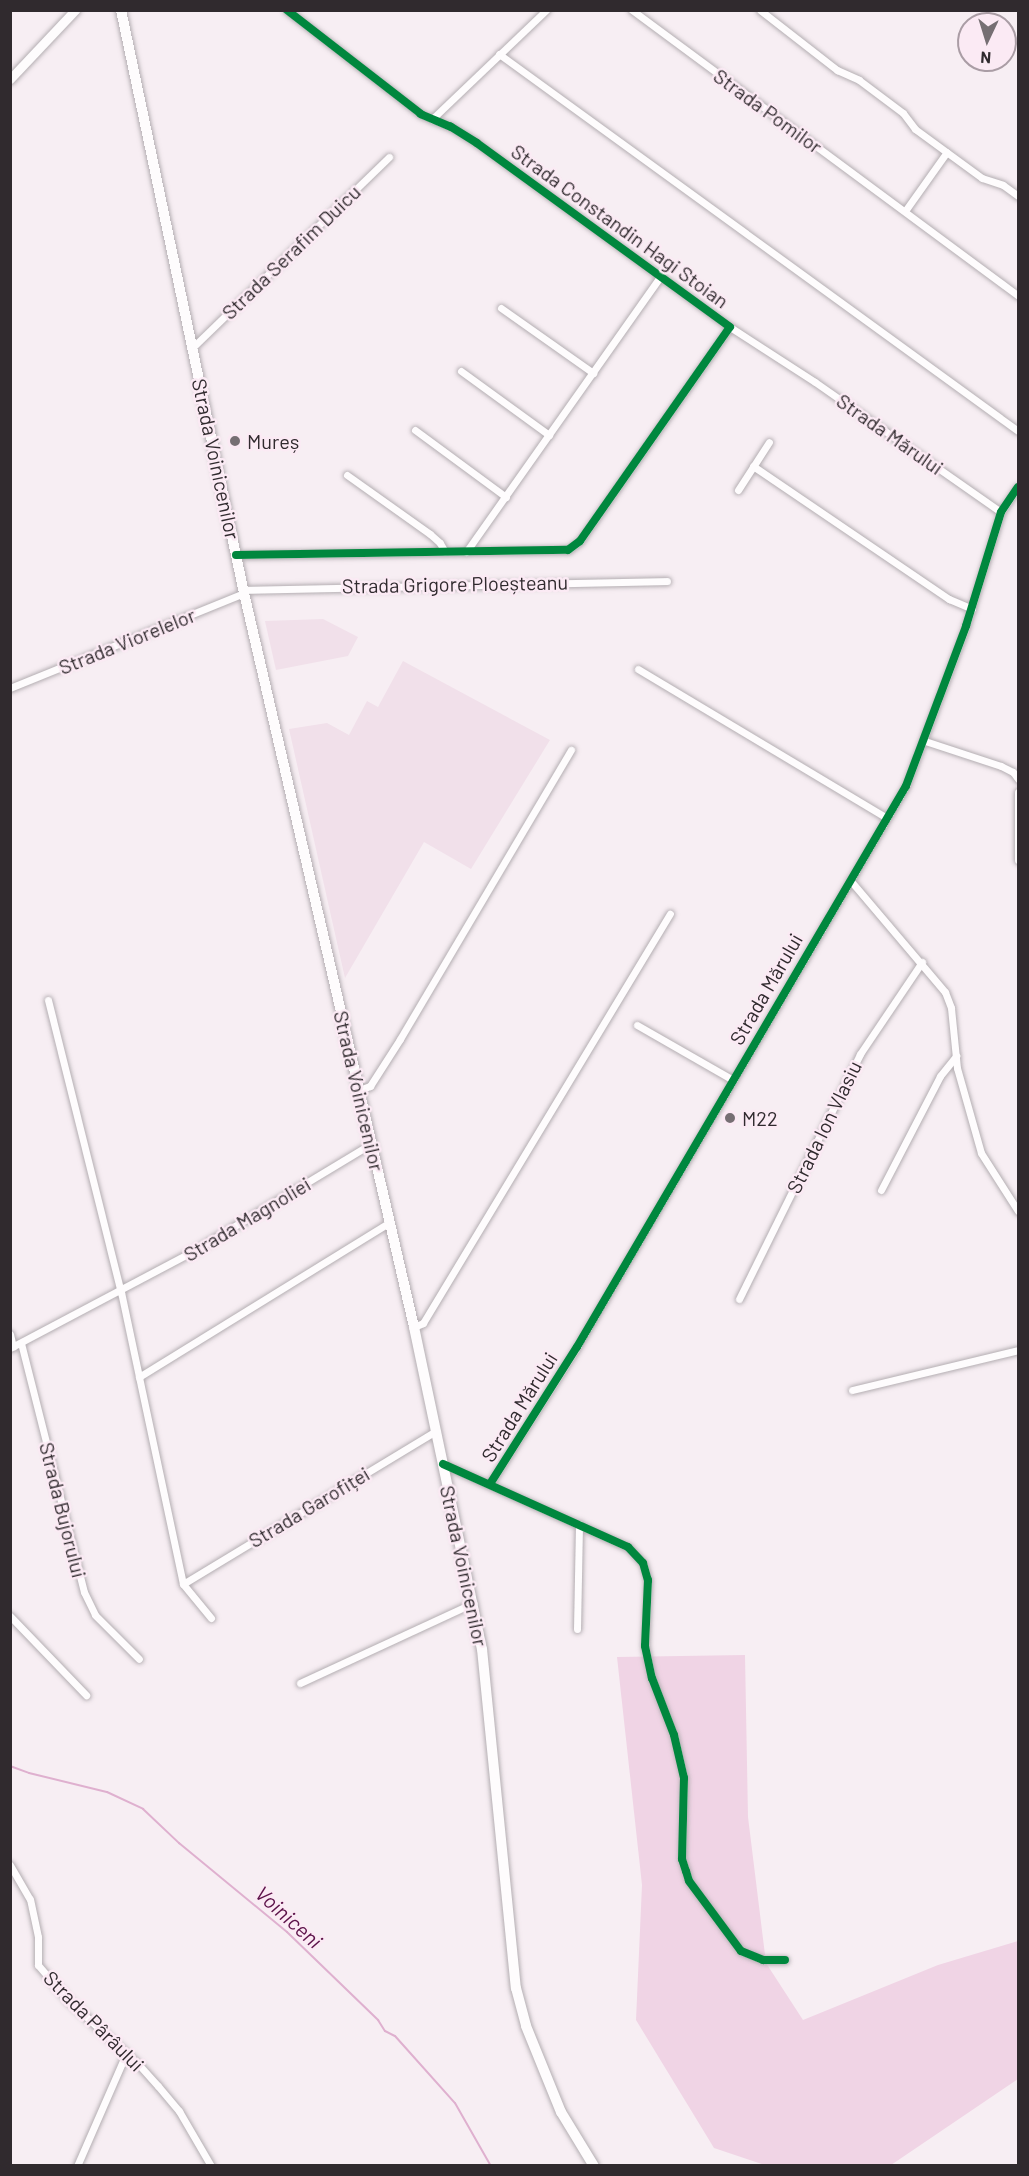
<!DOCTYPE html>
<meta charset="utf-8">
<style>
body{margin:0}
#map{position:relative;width:1029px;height:2176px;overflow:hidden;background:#f7eef3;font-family:Barlow,sans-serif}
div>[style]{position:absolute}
.built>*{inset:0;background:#f1e0ea}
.green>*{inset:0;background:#f0d4e5}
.stream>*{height:2px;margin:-1px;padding:0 1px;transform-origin:1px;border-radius:1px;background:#dfb0cf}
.roads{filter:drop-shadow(0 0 2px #b4aeb2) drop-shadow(0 0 2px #b4aeb2)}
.street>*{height:7px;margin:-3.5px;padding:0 3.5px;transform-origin:3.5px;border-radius:3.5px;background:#fefcfd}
.secondary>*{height:9px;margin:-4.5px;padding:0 4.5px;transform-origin:4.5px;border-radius:4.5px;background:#fefcfd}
.primary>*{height:10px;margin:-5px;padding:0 5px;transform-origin:5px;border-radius:5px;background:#fefcfd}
.cycleway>*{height:8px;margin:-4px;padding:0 4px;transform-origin:4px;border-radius:4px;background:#00873e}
.dots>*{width:16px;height:16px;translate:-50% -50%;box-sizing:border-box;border:3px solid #fbeaf4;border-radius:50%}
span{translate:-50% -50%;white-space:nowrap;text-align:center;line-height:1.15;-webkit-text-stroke:5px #fbeaf4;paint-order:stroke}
.street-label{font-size:20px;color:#302a2e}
.poi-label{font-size:20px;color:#302a2e}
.left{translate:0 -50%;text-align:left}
.water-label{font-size:21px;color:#5c1249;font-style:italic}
.frame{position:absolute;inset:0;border:12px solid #302a2e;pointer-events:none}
.north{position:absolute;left:957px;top:12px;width:60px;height:60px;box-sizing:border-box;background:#fbeaf4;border:2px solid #aa9da5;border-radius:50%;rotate:184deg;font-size:16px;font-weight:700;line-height:24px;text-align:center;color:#302a2e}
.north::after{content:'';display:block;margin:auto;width:21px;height:27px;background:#766f73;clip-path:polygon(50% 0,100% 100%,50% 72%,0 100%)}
</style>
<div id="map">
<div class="built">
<i style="clip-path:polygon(323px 619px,358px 637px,348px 656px,276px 670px,265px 621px)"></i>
<i style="clip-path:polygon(403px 661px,550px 740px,471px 869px,424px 842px,345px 978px,289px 729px,327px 723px,349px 735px,367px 701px,378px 707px)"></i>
</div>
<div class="green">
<i style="clip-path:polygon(745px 1655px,748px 1817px,766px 1963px,803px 2020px,938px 1965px,1018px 1941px,1018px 2079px,891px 2165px,765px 2165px,714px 2148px,636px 2020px,642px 1885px,617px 1657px)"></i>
</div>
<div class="stream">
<i style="left:10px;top:1766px;width:20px;rotate:20deg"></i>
<i style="left:29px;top:1773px;width:80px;rotate:13.7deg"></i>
<i style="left:107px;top:1792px;width:40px;rotate:25deg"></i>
<i style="left:143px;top:1809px;width:50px;rotate:43.4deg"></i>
<i style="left:179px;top:1843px;width:140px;rotate:39.5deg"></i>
<i style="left:287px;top:1932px;width:127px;rotate:44deg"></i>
<i style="left:378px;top:2020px;width:13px;rotate:58deg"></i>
<i style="left:385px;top:2031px;width:11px;rotate:27deg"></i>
<i style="left:395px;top:2036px;width:90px;rotate:48.2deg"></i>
<i style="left:455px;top:2103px;width:73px;rotate:60.3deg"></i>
</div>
<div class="roads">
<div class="street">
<i style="left:632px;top:10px;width:480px;rotate:36.5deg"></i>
<i style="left:760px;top:10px;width:98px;rotate:37.9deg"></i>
<i style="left:837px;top:70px;width:24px;rotate:24deg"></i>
<i style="left:859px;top:80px;width:55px;rotate:36.9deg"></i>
<i style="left:903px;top:113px;width:20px;rotate:53deg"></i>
<i style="left:915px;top:129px;width:83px;rotate:36.2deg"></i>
<i style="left:982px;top:178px;width:22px;rotate:18deg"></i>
<i style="left:1003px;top:185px;width:19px;rotate:36deg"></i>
<i style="left:499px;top:54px;width:641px;rotate:35.99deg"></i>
<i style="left:432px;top:119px;width:158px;rotate:-43.7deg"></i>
<i style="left:905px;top:211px;width:72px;rotate:-54.6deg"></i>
<i style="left:501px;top:308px;width:113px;rotate:35.2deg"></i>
<i style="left:730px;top:327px;width:101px;rotate:32.9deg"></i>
<i style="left:815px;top:382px;width:227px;rotate:35deg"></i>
<i style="left:193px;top:347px;width:273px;rotate:-44.1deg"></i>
<i style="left:461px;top:371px;width:109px;rotate:36deg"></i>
<i style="left:415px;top:430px;width:113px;rotate:36.4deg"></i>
<i style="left:753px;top:466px;width:237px;rotate:34.2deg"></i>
<i style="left:949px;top:599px;width:25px;rotate:23deg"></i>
<i style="left:347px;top:475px;width:102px;rotate:35.4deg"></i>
<i style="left:430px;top:534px;width:13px;rotate:42deg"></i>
<i style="left:440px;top:543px;width:10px;rotate:61deg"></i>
<i style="left:738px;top:490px;width:57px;rotate:-57.1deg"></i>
<i style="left:466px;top:552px;width:337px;rotate:-54.8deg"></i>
<i style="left:236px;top:555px;width:332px;rotate:-0.9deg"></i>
<i style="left:568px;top:550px;width:15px;rotate:-37deg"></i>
<i style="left:580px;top:541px;width:261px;rotate:-55deg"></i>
<i style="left:730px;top:327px;width:313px;rotate:-144deg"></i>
<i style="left:477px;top:143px;width:31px;rotate:-148deg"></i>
<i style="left:451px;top:127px;width:33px;rotate:-157deg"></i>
<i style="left:421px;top:114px;width:170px;rotate:-142.2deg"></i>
<i style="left:243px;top:590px;width:424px;rotate:-1.2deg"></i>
<i style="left:638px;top:669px;width:290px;rotate:30.9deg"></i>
<i style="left:10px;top:688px;width:253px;rotate:-22.1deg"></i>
<i style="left:925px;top:741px;width:80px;rotate:18.2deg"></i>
<i style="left:1001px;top:766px;width:13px;rotate:27deg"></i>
<i style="left:1013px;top:772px;width:9px;rotate:54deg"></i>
<i style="left:1018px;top:792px;width:68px;rotate:90deg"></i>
<i style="left:850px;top:880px;width:147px;rotate:49.7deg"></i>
<i style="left:945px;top:992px;width:17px;rotate:69deg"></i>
<i style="left:951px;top:1008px;width:60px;rotate:84.3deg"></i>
<i style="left:957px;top:1068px;width:88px;rotate:74.2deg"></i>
<i style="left:981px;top:1153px;width:69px;rotate:57.5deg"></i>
<i style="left:48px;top:1000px;width:301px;rotate:76deg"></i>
<i style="left:121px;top:1292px;width:87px;rotate:78deg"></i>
<i style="left:637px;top:1025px;width:111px;rotate:29.8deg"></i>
<i style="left:359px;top:1090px;width:12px;rotate:-20deg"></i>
<i style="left:370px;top:1086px;width:56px;rotate:-57.4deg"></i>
<i style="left:400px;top:1039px;width:336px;rotate:-59.4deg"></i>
<i style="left:881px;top:1190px;width:128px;rotate:-62.6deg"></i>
<i style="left:940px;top:1076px;width:26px;rotate:-51deg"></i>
<i style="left:739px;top:1299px;width:273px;rotate:-63.7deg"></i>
<i style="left:860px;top:1054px;width:111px;rotate:-56deg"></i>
<i style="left:414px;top:1327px;width:10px;rotate:-24deg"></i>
<i style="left:423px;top:1323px;width:478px;rotate:-58.9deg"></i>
<i style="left:10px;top:1334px;width:13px;rotate:77deg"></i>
<i style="left:21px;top:1343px;width:257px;rotate:75.8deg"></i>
<i style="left:84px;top:1592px;width:25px;rotate:64deg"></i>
<i style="left:95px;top:1615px;width:62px;rotate:45deg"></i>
<i style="left:10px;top:1348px;width:209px;rotate:-27.9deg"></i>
<i style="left:195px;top:1250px;width:205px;rotate:-31.1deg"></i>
<i style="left:852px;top:1390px;width:171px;rotate:-13.5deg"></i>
<i style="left:443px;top:1464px;width:203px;rotate:24.2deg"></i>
<i style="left:628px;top:1547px;width:22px;rotate:47deg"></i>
<i style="left:643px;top:1563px;width:18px;rotate:74deg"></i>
<i style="left:648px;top:1580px;width:66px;rotate:92.6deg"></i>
<i style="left:645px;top:1646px;width:33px;rotate:78deg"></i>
<i style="left:652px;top:1678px;width:61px;rotate:68.9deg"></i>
<i style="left:674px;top:1735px;width:44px;rotate:76.9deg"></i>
<i style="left:684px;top:1778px;width:81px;rotate:91.4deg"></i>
<i style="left:682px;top:1859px;width:13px;rotate:72deg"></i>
<i style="left:686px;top:1871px;width:10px;rotate:73deg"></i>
<i style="left:689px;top:1881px;width:87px;rotate:53.4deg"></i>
<i style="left:741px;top:1951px;width:24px;rotate:22deg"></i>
<i style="left:763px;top:1960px;width:22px"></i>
<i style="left:490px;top:1484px;width:162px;rotate:-57.6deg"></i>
<i style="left:577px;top:1347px;width:650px;rotate:-59.61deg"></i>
<i style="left:906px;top:786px;width:171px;rotate:-69.4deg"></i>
<i style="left:966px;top:626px;width:119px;rotate:-72.9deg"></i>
<i style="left:1001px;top:512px;width:30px;rotate:-56deg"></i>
<i style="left:183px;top:1584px;width:296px;rotate:-31.2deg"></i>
<i style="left:10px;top:1616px;width:110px;rotate:46.1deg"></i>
<i style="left:211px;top:1618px;width:44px;rotate:-129.5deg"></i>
<i style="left:183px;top:1584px;width:212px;rotate:-102deg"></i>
<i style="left:139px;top:1377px;width:293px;rotate:-31.7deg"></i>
<i style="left:577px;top:1629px;width:105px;rotate:-88.9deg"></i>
<i style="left:300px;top:1683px;width:191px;rotate:-24.8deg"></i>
<i style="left:10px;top:1865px;width:39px;rotate:60deg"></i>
<i style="left:30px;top:1899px;width:39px;rotate:78deg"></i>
<i style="left:38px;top:1937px;width:28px;rotate:90deg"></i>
<i style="left:38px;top:1965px;width:48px;rotate:49.3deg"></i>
<i style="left:69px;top:2001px;width:96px;rotate:42.5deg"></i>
<i style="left:140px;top:2066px;width:27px;rotate:48deg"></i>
<i style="left:158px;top:2086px;width:33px;rotate:50deg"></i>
<i style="left:179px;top:2111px;width:64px;rotate:59.8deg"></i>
<i style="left:77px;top:2166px;width:122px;rotate:-66.4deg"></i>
</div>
<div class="secondary">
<i style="left:10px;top:79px;width:95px;rotate:-46.7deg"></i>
</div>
<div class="primary">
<i style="left:121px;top:10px;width:596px;rotate:78.09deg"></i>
<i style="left:244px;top:593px;width:753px;rotate:76.96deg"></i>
<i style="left:414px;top:1327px;width:329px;rotate:78.1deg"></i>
<i style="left:482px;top:1649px;width:341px;rotate:84.3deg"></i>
<i style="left:516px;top:1988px;width:39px;rotate:75deg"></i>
<i style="left:526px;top:2026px;width:93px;rotate:67.9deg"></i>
<i style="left:561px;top:2112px;width:63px;rotate:58.6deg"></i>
</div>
</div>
<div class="cycleway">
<i style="left:236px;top:555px;width:332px;rotate:-0.9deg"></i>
<i style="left:568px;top:550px;width:15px;rotate:-37deg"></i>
<i style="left:580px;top:541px;width:261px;rotate:-55deg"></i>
<i style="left:730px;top:327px;width:313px;rotate:-144deg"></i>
<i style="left:477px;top:143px;width:31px;rotate:-148deg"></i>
<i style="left:451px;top:127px;width:33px;rotate:-157deg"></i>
<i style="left:421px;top:114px;width:170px;rotate:-142.2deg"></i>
<i style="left:443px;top:1464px;width:203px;rotate:24.2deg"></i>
<i style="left:628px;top:1547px;width:22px;rotate:47deg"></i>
<i style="left:643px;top:1563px;width:18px;rotate:74deg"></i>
<i style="left:648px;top:1580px;width:66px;rotate:92.6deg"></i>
<i style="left:645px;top:1646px;width:33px;rotate:78deg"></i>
<i style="left:652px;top:1678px;width:61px;rotate:68.9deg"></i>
<i style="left:674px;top:1735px;width:44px;rotate:76.9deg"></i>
<i style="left:684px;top:1778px;width:81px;rotate:91.4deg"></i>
<i style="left:682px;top:1859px;width:13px;rotate:72deg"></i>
<i style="left:686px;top:1871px;width:10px;rotate:73deg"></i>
<i style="left:689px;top:1881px;width:87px;rotate:53.4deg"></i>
<i style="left:741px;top:1951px;width:24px;rotate:22deg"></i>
<i style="left:763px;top:1960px;width:22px"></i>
<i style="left:490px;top:1484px;width:162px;rotate:-57.6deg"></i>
<i style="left:577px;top:1347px;width:650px;rotate:-59.61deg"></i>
<i style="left:906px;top:786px;width:171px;rotate:-69.4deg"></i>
<i style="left:966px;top:626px;width:119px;rotate:-72.9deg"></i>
<i style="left:1001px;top:512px;width:30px;rotate:-56deg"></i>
</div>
<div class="dots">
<i style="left:235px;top:441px;background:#766f73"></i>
<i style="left:730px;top:1118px;background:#766f73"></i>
</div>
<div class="street-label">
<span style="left:768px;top:111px;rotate:36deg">Strada Pomilor</span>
<span style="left:620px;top:226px;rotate:36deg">Strada Constandin Hagi Stoian</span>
<span style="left:291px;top:252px;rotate:-44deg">Strada Serafim Duicu</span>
<span style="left:890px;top:434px;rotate:35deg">Strada Mărului</span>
<span style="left:216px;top:459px;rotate:78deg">Strada Voinicenilor</span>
<span style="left:455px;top:584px;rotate:-1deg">Strada Grigore Ploeșteanu</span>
<span style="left:127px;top:641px;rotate:-22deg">Strada Viorelelor</span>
<span style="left:766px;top:989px;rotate:-60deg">Strada Mărului</span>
<span style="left:359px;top:1091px;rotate:77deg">Strada Voinicenilor</span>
<span style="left:824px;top:1127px;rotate:-64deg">Strada Ion Vlasiu</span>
<span style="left:247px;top:1219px;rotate:-31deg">Strada Magnoliei</span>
<span style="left:519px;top:1407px;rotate:-58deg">Strada Mărului</span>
<span style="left:309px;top:1507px;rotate:-31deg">Strada Garofiței</span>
<span style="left:63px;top:1510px;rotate:76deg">Strada Bujorului</span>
<span style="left:464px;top:1566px;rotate:78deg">Strada Voinicenilor</span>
<span style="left:94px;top:2021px;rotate:45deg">Strada Pârâului</span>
</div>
<div class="poi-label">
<span class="left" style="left:247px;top:441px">Mureș</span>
<span class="left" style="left:742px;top:1118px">M22</span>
</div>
<div class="water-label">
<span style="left:289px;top:1917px;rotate:42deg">Voiniceni</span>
</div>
<div class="frame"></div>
<div class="north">N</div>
</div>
